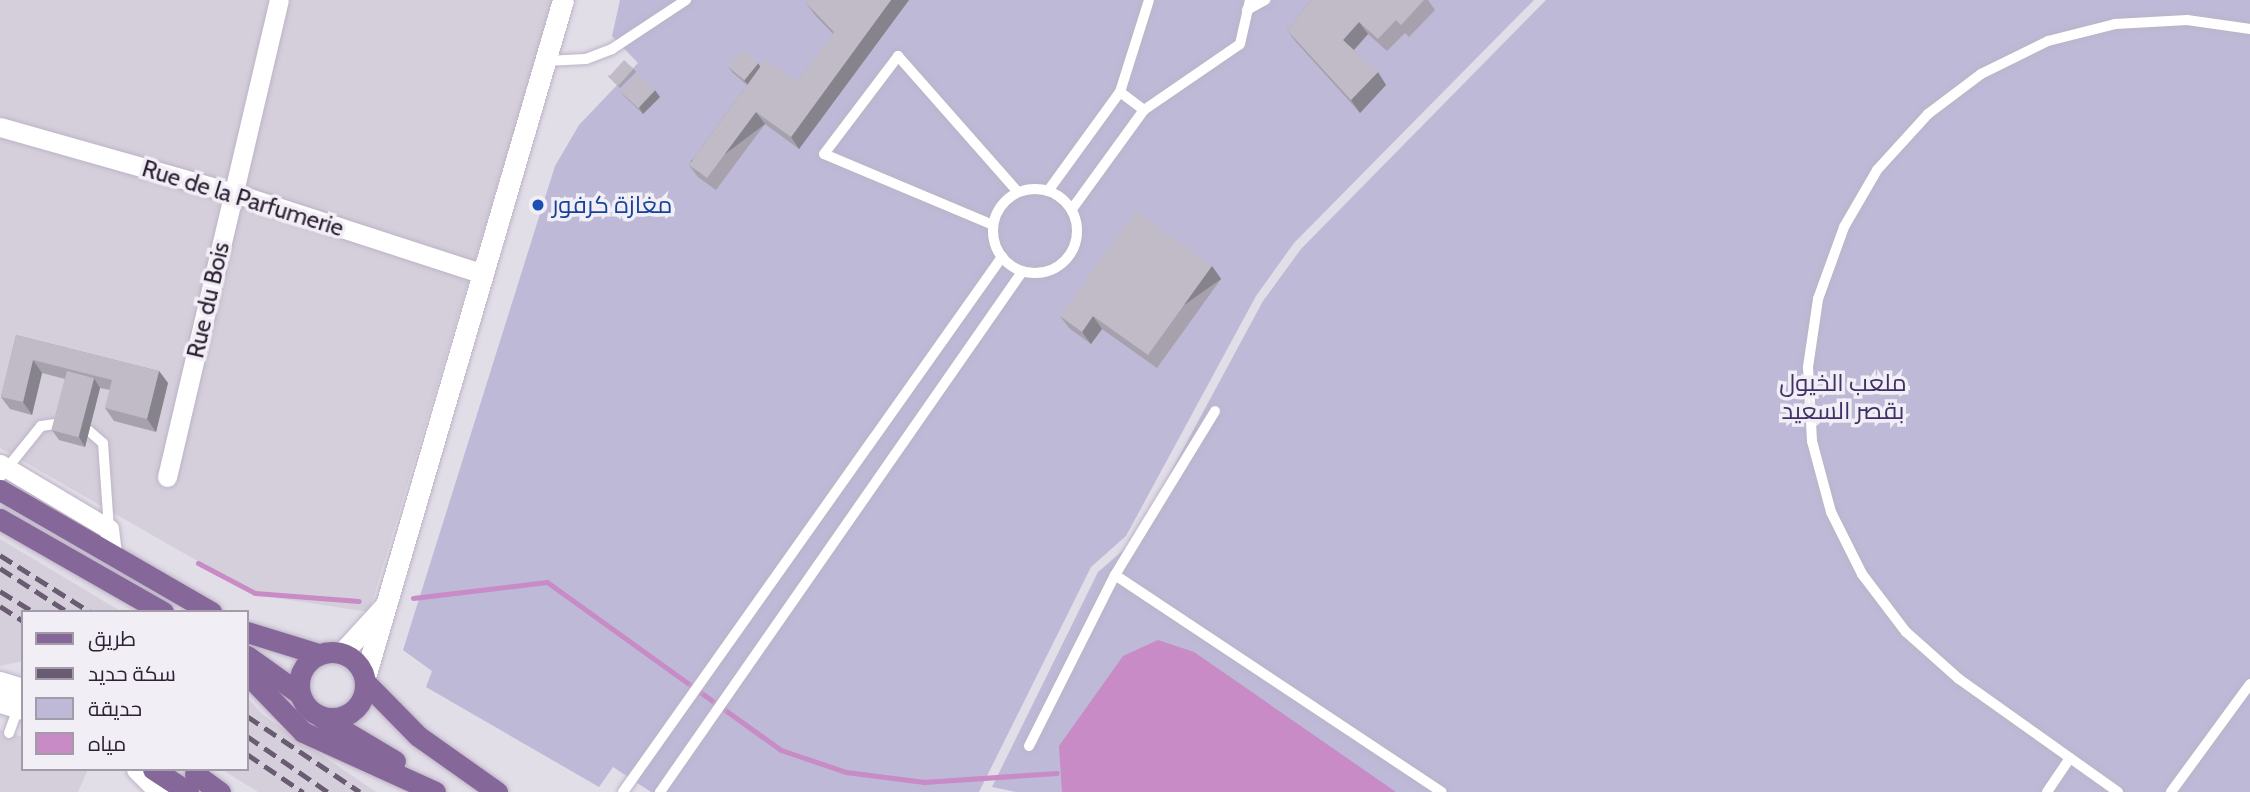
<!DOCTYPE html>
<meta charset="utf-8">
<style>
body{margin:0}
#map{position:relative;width:2250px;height:792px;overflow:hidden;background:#e2dee8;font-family:Cabin,Cairo,sans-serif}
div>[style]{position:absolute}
.built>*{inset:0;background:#d5cfdb}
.green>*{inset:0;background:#bdb9d7}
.water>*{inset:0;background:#c88bc5}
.stream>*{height:5px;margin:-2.5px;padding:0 2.5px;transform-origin:2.5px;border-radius:2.5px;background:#c88bc5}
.roads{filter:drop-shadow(0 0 2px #bdb3c6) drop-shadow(0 0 2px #bdb3c6)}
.lane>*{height:10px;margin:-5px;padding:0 5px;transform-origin:5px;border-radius:5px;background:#fff}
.lane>.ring{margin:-5px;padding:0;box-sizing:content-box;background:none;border:10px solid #fff;border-radius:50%}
.street>*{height:19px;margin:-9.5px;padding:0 9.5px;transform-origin:9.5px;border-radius:9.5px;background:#fff}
.secondary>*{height:21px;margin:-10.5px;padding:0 10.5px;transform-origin:10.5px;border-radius:10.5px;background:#fff}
.primary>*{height:21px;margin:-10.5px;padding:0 10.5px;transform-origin:10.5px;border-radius:10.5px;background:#866799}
.primary>.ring{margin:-10.5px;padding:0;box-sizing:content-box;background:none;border:21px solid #866799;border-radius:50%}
.rail>*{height:5px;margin-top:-2.5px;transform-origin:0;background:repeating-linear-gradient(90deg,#695b71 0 14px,transparent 0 21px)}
.wall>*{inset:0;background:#a6a1ac}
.shaded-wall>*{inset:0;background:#87838c;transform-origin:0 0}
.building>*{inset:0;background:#c1bbc8;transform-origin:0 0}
.dots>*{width:19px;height:19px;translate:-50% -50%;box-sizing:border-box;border:4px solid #f1eef5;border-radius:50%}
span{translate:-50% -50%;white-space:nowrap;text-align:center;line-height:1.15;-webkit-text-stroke:7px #f1eef5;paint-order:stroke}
.street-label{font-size:24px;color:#2e2135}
.transit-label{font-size:24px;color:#164399}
.left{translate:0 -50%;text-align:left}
.park-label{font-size:24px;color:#3f3067}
.legend{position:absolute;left:21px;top:610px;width:228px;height:161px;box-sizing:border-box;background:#f1eef5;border:2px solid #a39ca8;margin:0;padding:9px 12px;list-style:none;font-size:21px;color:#2e2135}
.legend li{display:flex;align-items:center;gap:14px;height:35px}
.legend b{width:35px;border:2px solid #a39ca8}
</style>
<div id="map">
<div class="built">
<i style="clip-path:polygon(0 0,553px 0,369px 612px,257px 595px,0 448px)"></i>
<i style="clip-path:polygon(0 539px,122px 612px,23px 612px,23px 661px,0 666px)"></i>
<i style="clip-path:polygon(247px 697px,263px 715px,376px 792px,258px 792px,221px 769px,247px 769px)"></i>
<i style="clip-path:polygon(0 730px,23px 737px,23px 769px,88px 769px,78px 792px,0 792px)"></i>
</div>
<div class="green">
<i style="clip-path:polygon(620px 0,1534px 0,1294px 243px,1256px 296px,1126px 536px,1091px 567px,979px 792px,651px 792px,613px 767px,599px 787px,426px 687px,432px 671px,403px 650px,555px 166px,579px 125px,638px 63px,612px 36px)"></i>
<i style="clip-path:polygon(1546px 0,2250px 0,2250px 792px,1016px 792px,992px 787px,1098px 572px,1133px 542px,1263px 301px,1301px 249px)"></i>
</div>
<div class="water">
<i style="clip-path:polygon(1158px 640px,1194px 652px,1396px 792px,1062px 792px,1059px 746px,1123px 656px)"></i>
</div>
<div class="stream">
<i style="left:198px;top:563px;width:64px;rotate:27.8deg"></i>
<i style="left:255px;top:593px;width:104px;rotate:4.4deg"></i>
<i style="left:413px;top:598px;width:135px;rotate:-6.8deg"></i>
<i style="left:547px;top:582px;width:288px;rotate:35.7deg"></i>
<i style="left:781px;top:750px;width:69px;rotate:18.7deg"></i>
<i style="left:846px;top:772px;width:79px;rotate:7.3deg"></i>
<i style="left:924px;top:782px;width:133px;rotate:-3.9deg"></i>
</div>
<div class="roads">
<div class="lane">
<i style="left:1247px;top:10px;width:21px;rotate:-29deg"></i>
<i style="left:546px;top:61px;width:40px;rotate:-2.9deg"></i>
<i style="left:586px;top:59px;width:28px;rotate:-21deg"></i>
<i style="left:612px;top:49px;width:89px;rotate:-33.5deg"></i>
<i style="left:1120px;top:92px;width:30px;rotate:37deg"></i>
<i class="ring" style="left:993px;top:189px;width:74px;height:74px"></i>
<i style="left:1048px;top:191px;width:122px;rotate:-54deg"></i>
<i style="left:1120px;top:92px;width:96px;rotate:-72.5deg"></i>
<i style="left:1072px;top:209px;width:122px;rotate:-54deg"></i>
<i style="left:1144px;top:110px;width:116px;rotate:-34.5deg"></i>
<i style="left:1240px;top:44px;width:45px;rotate:-77.2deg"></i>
<i style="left:993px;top:225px;width:183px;rotate:-157.2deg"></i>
<i style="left:824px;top:154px;width:123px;rotate:-52.9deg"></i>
<i style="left:898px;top:56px;width:181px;rotate:48.6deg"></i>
<i style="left:89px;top:431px;width:18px;rotate:41deg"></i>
<i style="left:103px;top:443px;width:86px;rotate:86deg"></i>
<i style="left:0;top:477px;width:65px;rotate:-51.2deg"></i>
<i style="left:41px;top:426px;width:22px;rotate:-8deg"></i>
<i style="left:1115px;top:575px;width:392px;rotate:33.6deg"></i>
<i style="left:9px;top:733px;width:27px;rotate:-70deg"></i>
<i style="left:1029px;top:746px;width:191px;rotate:-63.3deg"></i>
<i style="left:1115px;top:575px;width:192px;rotate:-58.6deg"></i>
<i style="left:623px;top:792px;width:656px;rotate:-54.69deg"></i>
<i style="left:660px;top:792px;width:634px;rotate:-55.16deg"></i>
<i style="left:2047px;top:792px;width:41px;rotate:-55.9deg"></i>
<i style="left:2118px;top:792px;width:195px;rotate:-144.6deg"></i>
<i style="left:1959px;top:679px;width:71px;rotate:-138.4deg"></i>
<i style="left:1906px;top:632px;width:73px;rotate:-127.2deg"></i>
<i style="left:1862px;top:574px;width:69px;rotate:-116.6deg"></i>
<i style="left:1831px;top:512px;width:73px;rotate:-105deg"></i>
<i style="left:1812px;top:441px;width:74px;rotate:-93.1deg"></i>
<i style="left:1808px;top:367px;width:69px;rotate:-81.6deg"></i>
<i style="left:1818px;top:299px;width:77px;rotate:-70.1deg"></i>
<i style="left:1844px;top:227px;width:66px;rotate:-59.9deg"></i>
<i style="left:1877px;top:170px;width:76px;rotate:-47.7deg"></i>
<i style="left:1928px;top:114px;width:66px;rotate:-37deg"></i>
<i style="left:1981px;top:74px;width:75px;rotate:-26.2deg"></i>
<i style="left:2048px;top:41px;width:69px;rotate:-14.2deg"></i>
<i style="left:2115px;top:24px;width:72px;rotate:-3.2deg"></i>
<i style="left:2187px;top:20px;width:64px;rotate:8.1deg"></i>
<i style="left:2171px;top:792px;width:134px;rotate:-53.8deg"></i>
</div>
<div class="street">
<i style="left:0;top:127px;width:243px;rotate:15.8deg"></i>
<i style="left:234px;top:193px;width:262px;rotate:18deg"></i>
<i style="left:0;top:464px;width:127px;rotate:30.8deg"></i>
<i style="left:109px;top:529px;width:25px;rotate:83deg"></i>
<i style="left:167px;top:477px;width:490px;rotate:-76.8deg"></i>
</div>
<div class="secondary">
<i style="left:342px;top:653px;width:65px;rotate:-47.5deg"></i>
<i style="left:365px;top:677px;width:705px;rotate:-73.7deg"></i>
<i style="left:0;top:682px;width:24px;rotate:17deg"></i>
<i style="left:0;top:702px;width:24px;rotate:17deg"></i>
<i style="left:137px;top:769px;width:33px;rotate:45deg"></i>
</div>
<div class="primary">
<i style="left:0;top:490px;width:244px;rotate:30deg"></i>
<i style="left:0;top:519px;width:188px;rotate:29.7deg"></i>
<i style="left:247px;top:632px;width:74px;rotate:17.2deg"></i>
<i class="ring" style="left:299px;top:652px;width:45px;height:45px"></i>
<i style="left:247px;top:656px;width:65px;rotate:35.6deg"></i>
<i style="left:247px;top:674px;width:81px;rotate:46deg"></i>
<i style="left:303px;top:732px;width:145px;rotate:24.4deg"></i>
<i style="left:366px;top:683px;width:74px;rotate:45.5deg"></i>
<i style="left:418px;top:736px;width:97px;rotate:35.3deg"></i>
<i style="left:321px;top:717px;width:86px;rotate:30.7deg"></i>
<i style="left:153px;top:769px;width:42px;rotate:33.3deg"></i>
<i style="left:195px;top:774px;width:31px;rotate:36deg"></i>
</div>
</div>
<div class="rail">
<i style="left:0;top:555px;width:107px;rotate:32.3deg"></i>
<i style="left:0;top:568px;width:81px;rotate:32.9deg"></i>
<i style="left:0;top:591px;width:40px;rotate:32deg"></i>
<i style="left:0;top:606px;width:27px;rotate:33deg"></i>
<i style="left:247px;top:716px;width:136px;rotate:33.9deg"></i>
<i style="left:247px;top:736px;width:98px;rotate:34.7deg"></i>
<i style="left:247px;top:754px;width:68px;rotate:34.2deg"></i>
</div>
<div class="wall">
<i style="clip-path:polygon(808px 0,909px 0,799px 149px,765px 124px,716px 190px,698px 177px,689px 165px,747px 85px,733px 73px,728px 67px,758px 63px,761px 67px,797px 82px,833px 34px,815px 15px,806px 3px)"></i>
<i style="clip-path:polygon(1311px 0,1428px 0,1435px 10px,1409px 37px,1405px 33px,1387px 51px,1368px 34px,1354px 50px,1386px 85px,1360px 113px,1296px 42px,1287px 30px)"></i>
<i style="clip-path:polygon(634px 69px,636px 72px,620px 88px,608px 76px)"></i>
<i style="clip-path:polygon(620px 91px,660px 97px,643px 114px,625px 97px)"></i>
<i style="clip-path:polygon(1212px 266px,1221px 279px,1157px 368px,1102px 329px,1091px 344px,1069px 328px,1060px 316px)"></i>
<i style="clip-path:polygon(16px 335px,159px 371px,168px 383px,156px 432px,114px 421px,105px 408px,110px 390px,100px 388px,85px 447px,59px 440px,52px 430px,65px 379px,42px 373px,32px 415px,10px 409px,1px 397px)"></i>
</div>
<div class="shaded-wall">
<i style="clip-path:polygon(891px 0,909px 0,799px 149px,791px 137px)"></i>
<i style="clip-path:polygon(1359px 22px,1368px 34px,1352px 52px,1343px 40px)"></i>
<i style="clip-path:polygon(758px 63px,762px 70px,749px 86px,744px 80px)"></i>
<i style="clip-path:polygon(1378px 72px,1386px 85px,1360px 113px,1351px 100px)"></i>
<i style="clip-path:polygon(655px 90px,660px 97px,643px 114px,639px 107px)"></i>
<i style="left:756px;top:112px;width:15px;height:82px;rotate:53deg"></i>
<i style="left:1212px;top:266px;width:16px;height:110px;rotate:55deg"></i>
<i style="clip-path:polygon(1093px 316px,1102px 329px,1091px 344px,1082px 332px)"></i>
<i style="clip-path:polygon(33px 360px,42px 373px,32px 415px,23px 402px)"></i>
<i style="clip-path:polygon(159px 371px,168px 383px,156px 432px,147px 419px)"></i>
<i style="clip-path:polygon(94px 378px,100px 388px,85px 447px,79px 437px)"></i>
</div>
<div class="building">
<i style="clip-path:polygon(808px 0,891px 0,791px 137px,756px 112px,707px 178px,689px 165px,766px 59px,797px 82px,834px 32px,806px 3px)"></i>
<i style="clip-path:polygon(1311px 0,1424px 0,1401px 25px,1396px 20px,1378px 39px,1359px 22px,1343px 40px,1378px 72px,1351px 100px,1287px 30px)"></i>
<i style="left:742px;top:50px;width:21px;height:22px;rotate:39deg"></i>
<i style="left:624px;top:60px;width:13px;height:23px;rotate:42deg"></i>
<i style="left:637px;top:73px;width:25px;height:25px;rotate:43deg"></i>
<i style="clip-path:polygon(1136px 211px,1212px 266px,1148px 355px,1093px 316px,1082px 332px,1060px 316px)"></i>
<i style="clip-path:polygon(16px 335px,159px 371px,147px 419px,105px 408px,112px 380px,33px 360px,23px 402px,1px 397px)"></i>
<i style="left:67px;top:371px;width:28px;height:61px;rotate:15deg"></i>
</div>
<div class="dots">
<i style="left:538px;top:205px;background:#1a4fb4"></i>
</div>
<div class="street-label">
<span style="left:243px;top:198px;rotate:17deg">Rue de la Parfumerie</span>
<span style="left:208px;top:300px;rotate:-77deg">Rue du Bois</span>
</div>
<div class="transit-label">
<span class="left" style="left:552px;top:205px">مغازة كرفور</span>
</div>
<div class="park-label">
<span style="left:1843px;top:397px">ملعب الخيول<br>بقصر السعيد</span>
</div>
<ul class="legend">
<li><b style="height:9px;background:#866799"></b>طريق</li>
<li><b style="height:9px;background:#695b71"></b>سكة حديد</li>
<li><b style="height:19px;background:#bdb9d7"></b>حديقة</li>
<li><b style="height:19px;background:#c88bc5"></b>مياه</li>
</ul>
</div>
